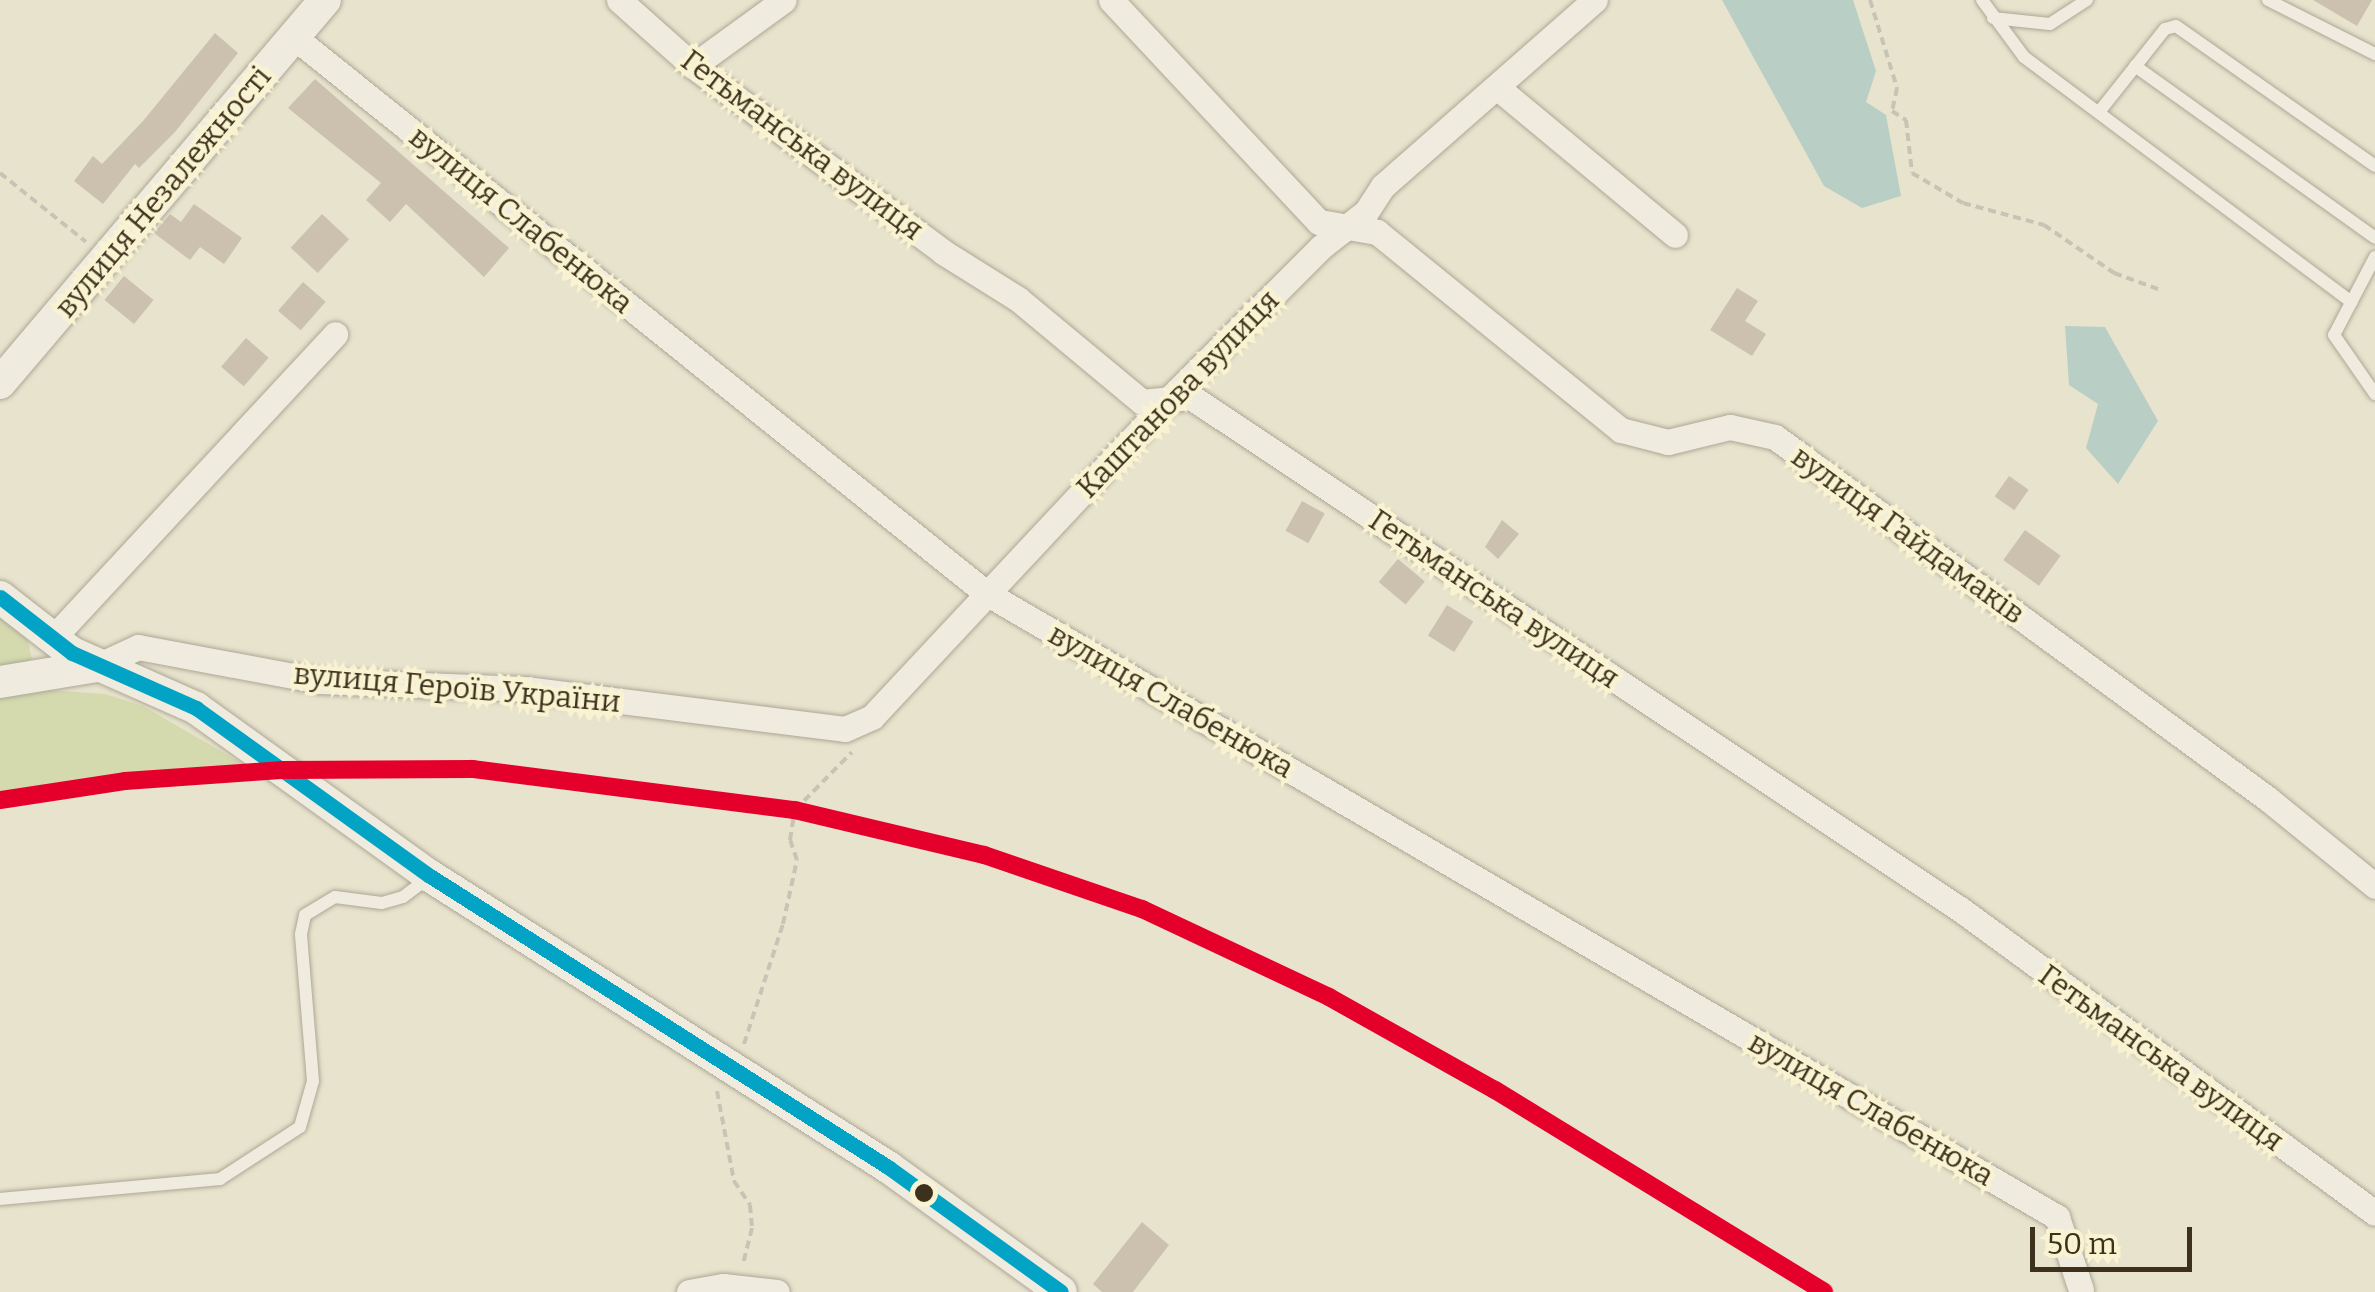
<!DOCTYPE html>
<meta charset="utf-8">
<style>
body{margin:0}
#map{position:relative;width:2375px;height:1292px;overflow:hidden;background:#e8e3cd;font-family:Bitter,serif}
div>[style]{position:absolute}
.green>*{inset:0;background:#d4daae}
.water>*{inset:0;background:#b9cec4}
.building>*{inset:0;background:#ccc1ae;transform-origin:0 0}
.path>*{height:4px;margin-top:-2px;transform-origin:0;background:repeating-linear-gradient(90deg,#c7c4b6 0 8px,transparent 0 13px)}
.roads{filter:drop-shadow(0 0 2px #ada796) drop-shadow(0 0 2px #ada796)}
.service>*{height:12px;margin:-6px;padding:0 6px;transform-origin:6px;border-radius:6px;background:#efecdf}
.minor>*{height:25px;margin:-12.5px;padding:0 12.5px;transform-origin:12.5px;border-radius:12.5px;background:#efecdf}
.tertiary>*{height:32px;margin:-16px;padding:0 16px;transform-origin:16px;border-radius:16px;background:#efecdf}
.bus-1>*{height:15px;margin:-7.5px;padding:0 7.5px;transform-origin:7.5px;border-radius:7.5px;background:#03a3c5}
.rail-1>*{height:18px;margin:-9px;padding:0 9px;transform-origin:9px;border-radius:9px;background:#e4002b}
.dots>*{width:28px;height:28px;translate:-50% -50%;box-sizing:border-box;border:5px solid #f9f3d2;border-radius:50%}
span{translate:-50% -50%;white-space:nowrap;text-align:center;line-height:1.15;-webkit-text-stroke:8px #f9f3d2;paint-order:stroke}
.street-label{font-size:30px;color:#3d311d}
.scale{position:absolute;left:2030px;top:1227px;width:162px;height:45px;box-sizing:border-box;border:5px solid #3d311d;border-top:0;padding-left:12px;font-size:30px;line-height:35px;white-space:nowrap;color:#3d311d;-webkit-text-stroke:8px #f9f3d2;paint-order:stroke}
</style>
<div id="map">
<div class="green">
<i style="clip-path:polygon(0 613px,27px 637px,32px 659px,0 673px)"></i>
<i style="clip-path:polygon(48px 690px,105px 694px,143px 706px,243px 764px,0 796px,0 698px)"></i>
</div>
<div class="water">
<i style="clip-path:polygon(1722px 0,1853px 0,1876px 71px,1866px 102px,1886px 115px,1901px 196px,1862px 208px,1824px 186px)"></i>
<i style="clip-path:polygon(2065px 326px,2105px 327px,2158px 421px,2118px 484px,2086px 448px,2098px 404px,2069px 385px)"></i>
</div>
<div class="building">
<i style="clip-path:polygon(2313px 0,2372px 0,2357px 26px)"></i>
<i style="clip-path:polygon(215px 33px,238px 53px,175px 132px,139px 168px,135px 164px,103px 204px,74px 181px,93px 156px,102px 164px,143px 121px)"></i>
<i style="clip-path:polygon(315px 79px,509px 248px,484px 277px,406px 204px,390px 222px,366px 200px,381px 183px,288px 108px)"></i>
<i style="clip-path:polygon(194px 204px,242px 238px,224px 264px,200px 247px,190px 260px,154px 233px,170px 214px,181px 222px)"></i>
<i style="left:322px;top:214px;width:37px;height:46px;rotate:43deg"></i>
<i style="left:124px;top:276px;width:38px;height:31px;rotate:39deg"></i>
<i style="left:303px;top:282px;width:30px;height:38px;rotate:41deg"></i>
<i style="clip-path:polygon(1737px 288px,1758px 301px,1745px 321px,1766px 334px,1752px 356px,1710px 330px)"></i>
<i style="left:246px;top:338px;width:30px;height:38px;rotate:41deg"></i>
<i style="left:2009px;top:476px;width:24px;height:25px;rotate:35deg"></i>
<i style="left:1302px;top:501px;width:26px;height:34px;rotate:29deg"></i>
<i style="clip-path:polygon(1502px 520px,1519px 534px,1498px 559px,1485px 547px)"></i>
<i style="left:2025px;top:530px;width:44px;height:37px;rotate:36deg"></i>
<i style="left:1398px;top:559px;width:35px;height:30px;rotate:40deg"></i>
<i style="left:1447px;top:605px;width:31px;height:36px;rotate:32deg"></i>
<i style="clip-path:polygon(1142px 1222px,1169px 1245px,1133px 1292px,1102px 1292px,1093px 1284px)"></i>
</div>
<div class="path">
<i style="left:1870px;top:0;width:92px;rotate:72.9deg"></i>
<i style="left:1897px;top:88px;width:24px;rotate:102deg"></i>
<i style="left:1892px;top:111px;width:17px;rotate:33deg"></i>
<i style="left:1906px;top:120px;width:53px;rotate:83.5deg"></i>
<i style="left:1912px;top:173px;width:59px;rotate:30.5deg"></i>
<i style="left:1963px;top:203px;width:84px;rotate:15.2deg"></i>
<i style="left:2044px;top:225px;width:85px;rotate:34.4deg"></i>
<i style="left:2114px;top:273px;width:47px;rotate:20deg"></i>
<i style="left:0;top:173px;width:110px;rotate:38.7deg"></i>
<i style="left:744px;top:1044px;width:126px;rotate:-72deg"></i>
<i style="left:783px;top:924px;width:66px;rotate:-77.7deg"></i>
<i style="left:797px;top:860px;width:21px;rotate:-109deg"></i>
<i style="left:790px;top:840px;width:30px;rotate:-81deg"></i>
<i style="left:795px;top:810px;width:81px;rotate:-45.5deg"></i>
<i style="left:717px;top:1091px;width:92px;rotate:79.3deg"></i>
<i style="left:734px;top:1181px;width:29px;rotate:56deg"></i>
<i style="left:750px;top:1205px;width:23px;rotate:85deg"></i>
<i style="left:752px;top:1228px;width:36px;rotate:104deg"></i>
</div>
<div class="roads">
<div class="service">
<i style="left:1982px;top:0;width:71px;rotate:53.6deg"></i>
<i style="left:2024px;top:57px;width:409px;rotate:36.8deg"></i>
<i style="left:2268px;top:0;width:120px;rotate:26.8deg"></i>
<i style="left:1993px;top:18px;width:57px;rotate:6deg"></i>
<i style="left:2050px;top:24px;width:44px;rotate:-33deg"></i>
<i style="left:2135px;top:66px;width:295px;rotate:35.6deg"></i>
<i style="left:2099px;top:112px;width:106px;rotate:-51.5deg"></i>
<i style="left:2165px;top:29px;width:11px;rotate:-15deg"></i>
<i style="left:2176px;top:26px;width:243px;rotate:35.1deg"></i>
<i style="left:2375px;top:257px;width:88px;rotate:117.7deg"></i>
<i style="left:2334px;top:335px;width:72px;rotate:55.2deg"></i>
<i style="left:0;top:1199px;width:221px;rotate:-5.2deg"></i>
<i style="left:220px;top:1179px;width:95px;rotate:-33deg"></i>
<i style="left:300px;top:1127px;width:48px;rotate:-74.2deg"></i>
<i style="left:313px;top:1081px;width:147px;rotate:-94.7deg"></i>
<i style="left:301px;top:934px;width:19px;rotate:-78deg"></i>
<i style="left:305px;top:915px;width:35px;rotate:-31deg"></i>
<i style="left:335px;top:897px;width:47px;rotate:7.3deg"></i>
<i style="left:382px;top:903px;width:22px;rotate:-16deg"></i>
<i style="left:403px;top:897px;width:31px;rotate:-37deg"></i>
</div>
<div class="minor">
<i style="left:619px;top:0;width:99px;rotate:41.7deg"></i>
<i style="left:693px;top:66px;width:312px;rotate:36.6deg"></i>
<i style="left:943px;top:252px;width:89px;rotate:32.1deg"></i>
<i style="left:1018px;top:299px;width:161px;rotate:39.7deg"></i>
<i style="left:1142px;top:402px;width:49px;rotate:-5.8deg"></i>
<i style="left:1191px;top:397px;width:924px;rotate:33.66deg"></i>
<i style="left:1960px;top:909px;width:514px;rotate:36.22deg"></i>
<i style="left:1111px;top:0;width:304px;rotate:46.9deg"></i>
<i style="left:1319px;top:222px;width:59px;rotate:9.8deg"></i>
<i style="left:1377px;top:232px;width:314px;rotate:39.1deg"></i>
<i style="left:1621px;top:430px;width:49px;rotate:14.3deg"></i>
<i style="left:1668px;top:442px;width:64px;rotate:-13.6deg"></i>
<i style="left:1730px;top:427px;width:46px;rotate:12.5deg"></i>
<i style="left:1775px;top:437px;width:612px;rotate:36.29deg"></i>
<i style="left:2268px;top:799px;width:138px;rotate:39.1deg"></i>
<i style="left:294px;top:37px;width:888px;rotate:38.78deg"></i>
<i style="left:986px;top:593px;width:1240px;rotate:30.23deg"></i>
<i style="left:2057px;top:1217px;width:77px;rotate:71.8deg"></i>
<i style="left:693px;top:66px;width:112px;rotate:-36deg"></i>
<i style="left:1498px;top:88px;width:230px;rotate:39.7deg"></i>
<i style="left:52px;top:639px;width:416px;rotate:-47.1deg"></i>
<i style="left:97px;top:666px;width:45px;rotate:-24.9deg"></i>
<i style="left:138px;top:647px;width:185px;rotate:10.6deg"></i>
<i style="left:320px;top:681px;width:205px;rotate:2.2deg"></i>
<i style="left:525px;top:689px;width:322px;rotate:7.1deg"></i>
<i style="left:845px;top:729px;width:30px;rotate:-24deg"></i>
<i style="left:872px;top:717px;width:437px;rotate:-46.9deg"></i>
<i style="left:1170px;top:398px;width:214px;rotate:-45deg"></i>
<i style="left:1321px;top:247px;width:57px;rotate:-37.9deg"></i>
<i style="left:1366px;top:212px;width:31px;rotate:-57deg"></i>
<i style="left:1383px;top:186px;width:282px;rotate:-41.3deg"></i>
<i style="left:689px;top:1292px;width:35px;rotate:-10deg"></i>
<i style="left:723px;top:1286px;width:54px;rotate:6.3deg"></i>
</div>
<div class="tertiary">
<i style="left:0;top:383px;width:502px;rotate:-49.68deg"></i>
<i style="left:0;top:597px;width:91px;rotate:37.9deg"></i>
<i style="left:72px;top:653px;width:136px;rotate:23.9deg"></i>
<i style="left:196px;top:708px;width:288px;rotate:35.7deg"></i>
<i style="left:430px;top:876px;width:543px;rotate:32.43deg"></i>
<i style="left:888px;top:1167px;width:213px;rotate:35.8deg"></i>
<i style="left:0;top:682px;width:98px;rotate:-9.4deg"></i>
</div>
</div>
<div class="bus-1">
<i style="left:0;top:597px;width:91px;rotate:37.9deg"></i>
<i style="left:72px;top:653px;width:136px;rotate:23.9deg"></i>
<i style="left:196px;top:708px;width:288px;rotate:35.7deg"></i>
<i style="left:430px;top:876px;width:543px;rotate:32.43deg"></i>
<i style="left:888px;top:1167px;width:213px;rotate:35.8deg"></i>
</div>
<div class="rail-1">
<i style="left:0;top:800px;width:126px;rotate:-8.6deg"></i>
<i style="left:125px;top:781px;width:156px;rotate:-4deg"></i>
<i style="left:281px;top:770px;width:192px;rotate:-0.3deg"></i>
<i style="left:473px;top:769px;width:325px;rotate:7.3deg"></i>
<i style="left:795px;top:810px;width:194px;rotate:13.4deg"></i>
<i style="left:984px;top:855px;width:167px;rotate:18.9deg"></i>
<i style="left:1142px;top:909px;width:207px;rotate:25.2deg"></i>
<i style="left:1329px;top:997px;width:190px;rotate:29.3deg"></i>
<i style="left:1495px;top:1090px;width:386px;rotate:31.5deg"></i>
</div>
<div class="dots">
<i style="left:924px;top:1193px;background:#3d311d"></i>
</div>
<div class="street-label">
<span style="left:802px;top:145px;rotate:37deg">Гетьманська вулиця</span>
<span style="left:163px;top:192px;rotate:-50deg">вулиця Незалежності</span>
<span style="left:521px;top:220px;rotate:39deg">вулиця Слабенюка</span>
<span style="left:1178px;top:394px;rotate:-46deg">Каштанова вулиця</span>
<span style="left:1908px;top:535px;rotate:36deg">вулиця Гайдамаків</span>
<span style="left:1494px;top:599px;rotate:34deg">Гетьманська вулиця</span>
<span style="left:457px;top:688px;rotate:5deg">вулиця Героїв України</span>
<span style="left:1171px;top:701px;rotate:30deg">вулиця Слабенюка</span>
<span style="left:2161px;top:1058px;rotate:36deg">Гетьманська вулиця</span>
<span style="left:1871px;top:1109px;rotate:30deg">вулиця Слабенюка</span>
</div>
<div class="scale">50 m</div>
</div>
